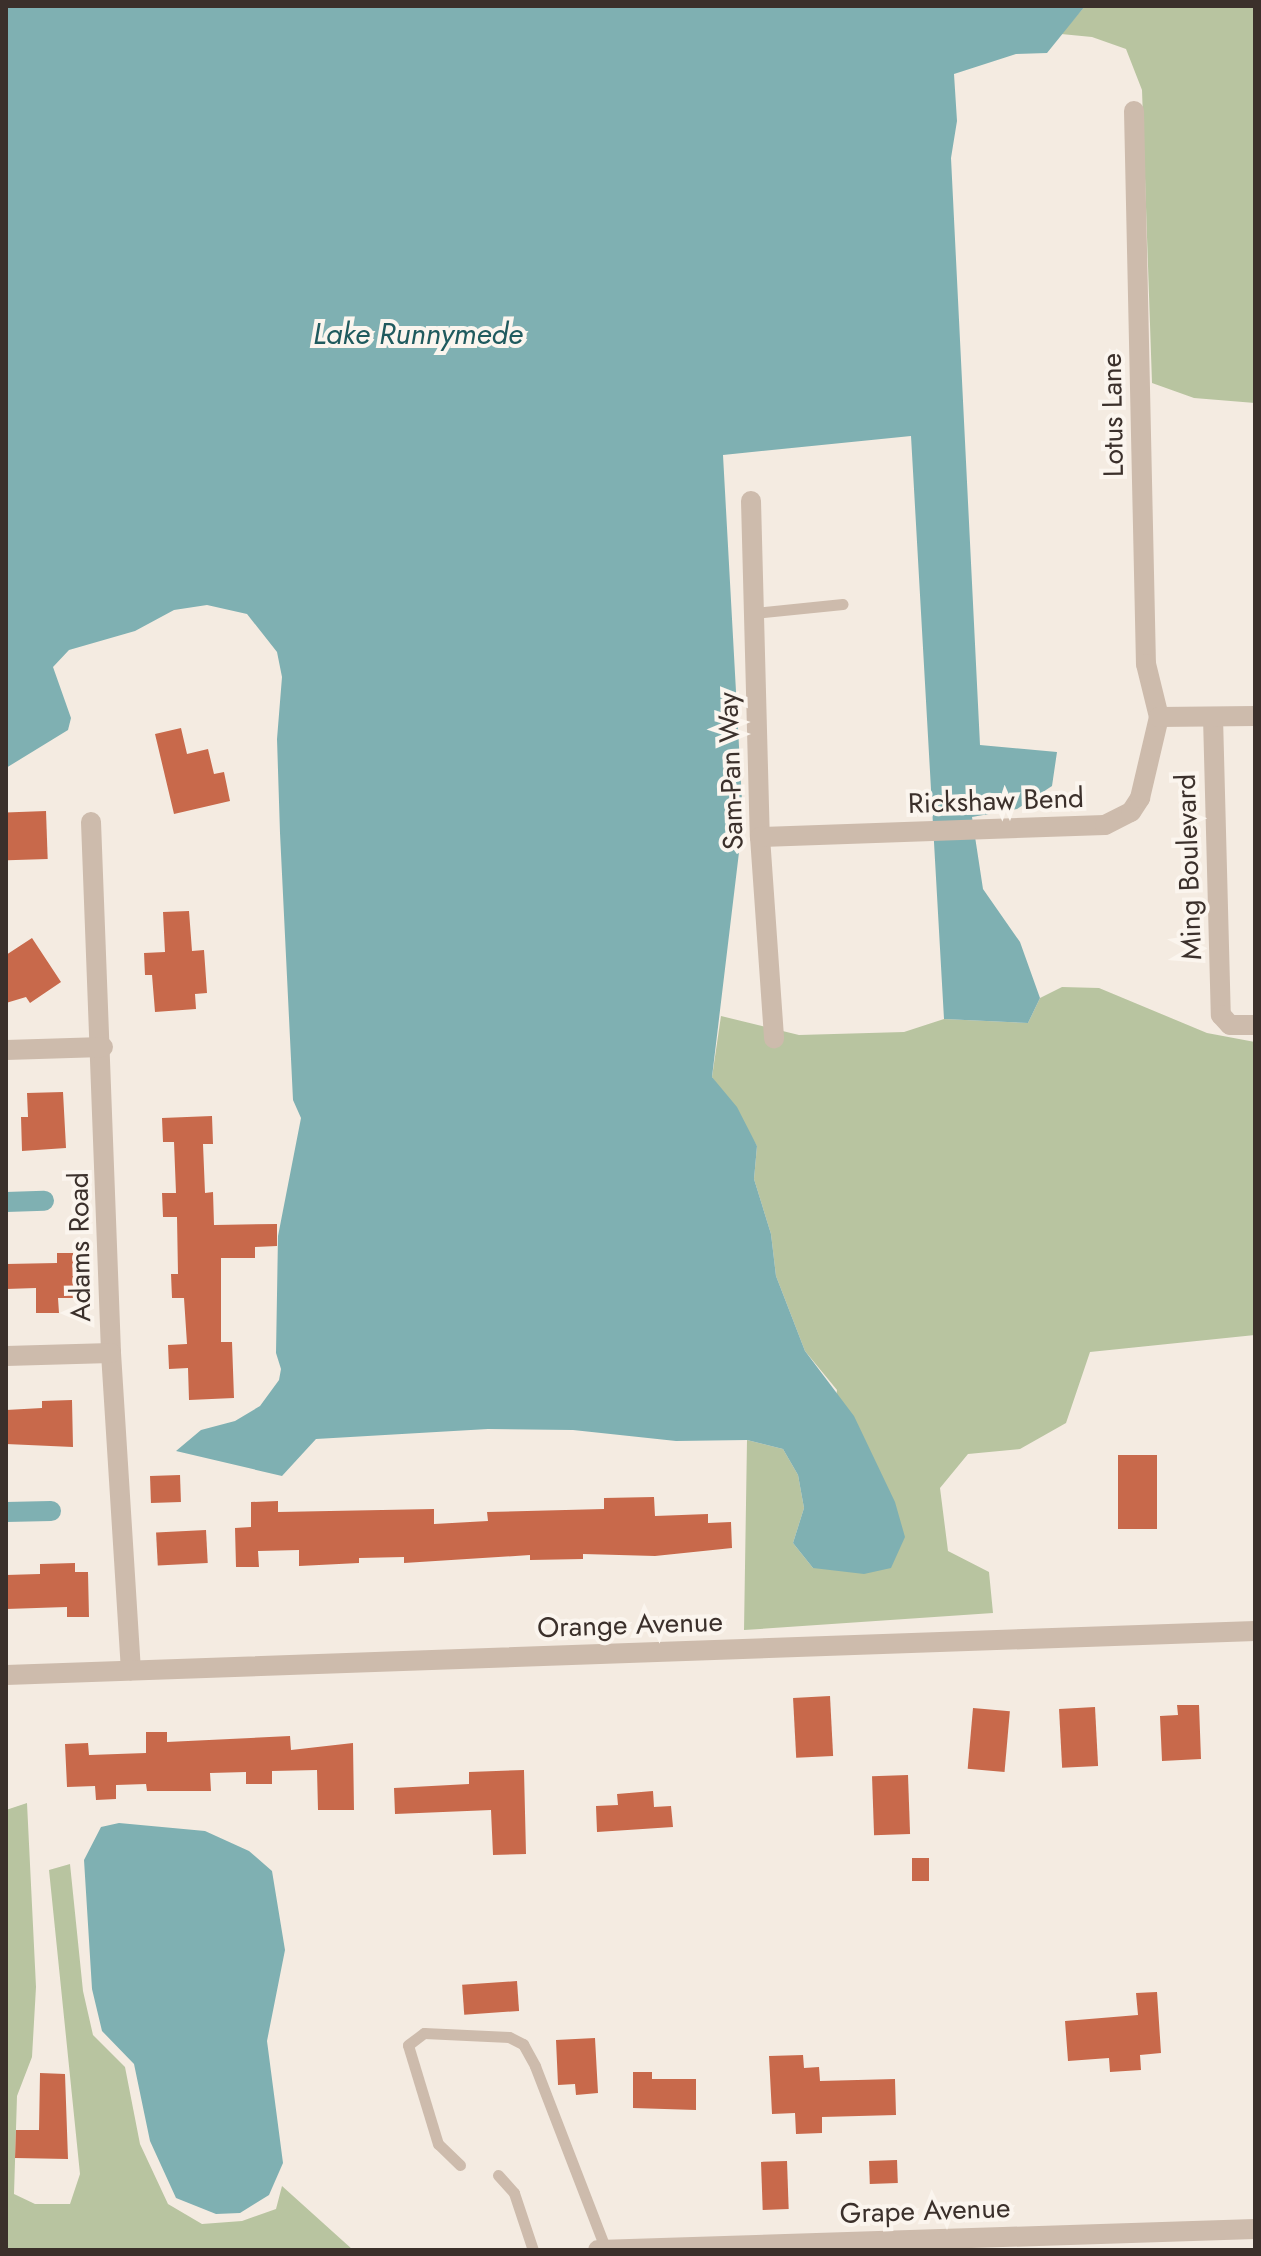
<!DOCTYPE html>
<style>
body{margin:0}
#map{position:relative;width:1261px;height:2256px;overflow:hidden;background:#f4ebe1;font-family:Jost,sans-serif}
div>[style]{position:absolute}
.green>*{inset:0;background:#b8c4a0}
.water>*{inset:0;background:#7fb0b2}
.canal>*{height:20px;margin:-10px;padding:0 10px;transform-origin:10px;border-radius:10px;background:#7fb0b2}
.building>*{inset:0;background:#c8694b;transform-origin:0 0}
.lane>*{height:11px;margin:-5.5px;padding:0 5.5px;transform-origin:5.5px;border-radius:5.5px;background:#cdbbac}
.street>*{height:20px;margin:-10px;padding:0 10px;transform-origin:10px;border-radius:10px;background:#cdbbac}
span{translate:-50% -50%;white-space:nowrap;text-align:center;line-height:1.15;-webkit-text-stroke:8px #fbf5ee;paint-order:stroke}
.street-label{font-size:28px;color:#3b302b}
.water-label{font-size:30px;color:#1f5a5e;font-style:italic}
.frame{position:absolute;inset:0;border:8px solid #3b302b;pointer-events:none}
</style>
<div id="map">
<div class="green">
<i style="clip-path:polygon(1085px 6px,1255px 6px,1255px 403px,1194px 398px,1152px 383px,1142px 90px,1126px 49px,1092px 37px,1061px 34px)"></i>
<i style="clip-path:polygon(1062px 987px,1099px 988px,1207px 1033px,1255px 1042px,1255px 1335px,1090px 1352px,1066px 1423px,1020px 1449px,968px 1454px,940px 1488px,948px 1551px,989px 1572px,993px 1613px,744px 1630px,747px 1440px,783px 1449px,798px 1475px,804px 1508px,793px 1543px,813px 1568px,837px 1390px,805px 1351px,776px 1276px,771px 1234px,754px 1179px,757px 1146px,712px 1077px,721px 1016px,799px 1035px,904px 1032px,944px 1019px,1028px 1023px,1040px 998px)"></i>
<i style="clip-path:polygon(27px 1803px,36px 1987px,32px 2057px,17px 2096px,14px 2194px,35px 2204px,70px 2204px,80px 2174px,49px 1870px,70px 1864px,83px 1991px,93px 2035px,125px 2067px,140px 2144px,168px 2204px,202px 2224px,242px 2221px,276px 2209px,282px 2186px,353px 2250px,6px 2250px,6px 1810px)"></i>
</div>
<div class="water">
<i style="clip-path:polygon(6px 6px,1085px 6px,1047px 53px,1016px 54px,954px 74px,957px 121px,951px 158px,980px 745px,1057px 752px,1052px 786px,1017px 809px,972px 817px,983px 889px,1020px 942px,1040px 998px,1028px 1023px,944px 1019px,911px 436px,723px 455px,743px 819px,712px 1077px,737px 1107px,757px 1146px,754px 1179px,771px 1234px,776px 1276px,805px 1351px,854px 1416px,895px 1502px,905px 1537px,891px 1568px,864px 1574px,813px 1568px,793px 1543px,804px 1508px,798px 1475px,783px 1449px,747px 1440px,676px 1441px,573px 1430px,488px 1429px,316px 1439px,282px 1476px,176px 1451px,201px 1430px,235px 1421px,260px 1406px,279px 1380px,281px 1369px,276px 1353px,278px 1236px,301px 1118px,293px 1100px,280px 833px,277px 739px,282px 677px,277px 652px,247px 614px,207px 605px,174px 610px,135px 631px,69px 650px,53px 667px,71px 718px,68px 730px,6px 768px)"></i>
<i style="clip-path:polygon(119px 1823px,205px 1831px,249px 1851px,272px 1871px,285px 1950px,267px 2041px,283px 2163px,269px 2195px,240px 2213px,216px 2214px,176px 2198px,150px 2141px,134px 2064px,102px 2031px,92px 1989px,84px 1860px,101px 1827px)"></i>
</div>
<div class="canal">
<i style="left:6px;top:1202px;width:38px;rotate:-2deg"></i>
<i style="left:6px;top:1512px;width:45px;rotate:-1.3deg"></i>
</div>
<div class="building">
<i style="clip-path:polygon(181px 728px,187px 754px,208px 749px,214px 774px,224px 772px,230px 801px,174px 814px,155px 734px)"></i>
<i style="left:46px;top:811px;width:48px;height:40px;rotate:88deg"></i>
<i style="clip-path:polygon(189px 911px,192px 951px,204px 950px,207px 993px,195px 994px,196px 1009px,155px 1012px,152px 975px,145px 975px,144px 953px,165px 952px,163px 912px)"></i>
<i style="clip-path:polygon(32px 938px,61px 982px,30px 1003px,26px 997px,6px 1003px,6px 955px)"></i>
<i style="clip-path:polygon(63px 1092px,66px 1148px,22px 1151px,21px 1117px,28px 1117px,27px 1093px)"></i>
<i style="clip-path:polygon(212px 1116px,213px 1144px,203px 1144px,205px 1193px,213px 1192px,214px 1225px,277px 1224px,277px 1246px,255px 1247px,255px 1258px,221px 1258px,221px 1342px,232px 1342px,234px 1398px,189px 1400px,188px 1368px,169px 1369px,168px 1345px,187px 1344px,184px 1298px,172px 1298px,171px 1274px,178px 1274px,177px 1217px,163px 1217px,162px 1193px,176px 1193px,174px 1142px,163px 1142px,162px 1118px)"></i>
<i style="clip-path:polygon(57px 1253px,73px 1253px,74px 1298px,58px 1298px,59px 1313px,36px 1313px,36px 1288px,6px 1289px,6px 1264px,57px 1263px)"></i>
<i style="clip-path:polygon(72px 1400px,73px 1447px,6px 1444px,6px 1410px,42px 1408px,42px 1401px)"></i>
<i style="left:1118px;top:1455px;width:39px;height:74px"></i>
<i style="left:180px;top:1475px;width:27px;height:30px;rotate:88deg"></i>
<i style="clip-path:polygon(654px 1497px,655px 1516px,708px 1514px,708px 1523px,731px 1522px,732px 1548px,655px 1556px,583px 1554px,583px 1559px,530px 1560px,530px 1555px,404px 1563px,404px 1557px,359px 1558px,359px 1563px,299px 1566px,299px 1550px,258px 1551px,259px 1567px,236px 1567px,235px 1528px,251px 1527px,251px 1502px,278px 1501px,278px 1512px,434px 1509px,434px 1524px,488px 1521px,487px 1512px,604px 1509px,604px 1498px)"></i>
<i style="left:206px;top:1530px;width:33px;height:50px;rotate:87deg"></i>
<i style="clip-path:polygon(75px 1563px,75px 1572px,88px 1572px,89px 1617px,67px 1617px,67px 1607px,6px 1609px,6px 1575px,40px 1574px,40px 1564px)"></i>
<i style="left:830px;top:1696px;width:60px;height:37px;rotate:87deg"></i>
<i style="clip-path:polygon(1177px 1705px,1199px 1705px,1201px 1759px,1162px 1761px,1160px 1716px,1178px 1715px)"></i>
<i style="left:1095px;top:1707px;width:59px;height:36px;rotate:87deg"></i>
<i style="left:973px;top:1708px;width:37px;height:61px;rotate:5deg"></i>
<i style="clip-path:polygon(146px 1732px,167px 1732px,167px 1742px,290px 1736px,291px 1750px,353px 1743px,354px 1810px,318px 1810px,317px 1770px,272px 1771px,272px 1784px,246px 1784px,246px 1772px,210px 1773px,211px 1791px,147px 1791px,146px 1784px,116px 1785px,116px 1799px,96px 1800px,95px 1786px,67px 1787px,65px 1744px,88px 1743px,89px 1755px,146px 1753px)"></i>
<i style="clip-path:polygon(524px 1770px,526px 1854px,493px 1855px,491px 1810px,395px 1814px,394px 1788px,469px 1784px,469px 1772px)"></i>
<i style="left:908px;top:1775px;width:59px;height:36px;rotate:88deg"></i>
<i style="clip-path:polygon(653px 1791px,654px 1807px,671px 1806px,673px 1827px,597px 1832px,596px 1806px,618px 1805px,617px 1794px)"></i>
<i style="left:929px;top:1858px;width:23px;height:17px;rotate:90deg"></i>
<i style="left:517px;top:1981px;width:30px;height:55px;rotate:86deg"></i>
<i style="clip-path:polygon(1157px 1992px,1161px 2053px,1140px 2055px,1141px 2070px,1110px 2072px,1109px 2058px,1068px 2061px,1065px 2021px,1138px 2015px,1136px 1993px)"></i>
<i style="clip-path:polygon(595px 2038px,598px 2093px,576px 2095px,575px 2084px,558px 2085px,556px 2040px)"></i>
<i style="clip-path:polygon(803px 2055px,804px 2068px,819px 2067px,820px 2081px,895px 2079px,896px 2115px,822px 2117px,822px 2133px,796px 2134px,795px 2113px,772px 2114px,769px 2056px)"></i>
<i style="clip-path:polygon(633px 2072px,652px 2072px,652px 2079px,696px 2079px,696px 2110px,633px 2108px)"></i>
<i style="clip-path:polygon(40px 2073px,65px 2074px,68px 2159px,15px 2158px,16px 2130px,39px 2130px)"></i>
<i style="left:897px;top:2160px;width:23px;height:28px;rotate:88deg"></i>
<i style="left:787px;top:2161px;width:48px;height:26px;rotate:88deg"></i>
</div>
<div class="lane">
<i style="left:754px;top:613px;width:89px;rotate:-5.8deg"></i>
<i style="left:460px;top:2165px;width:30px;rotate:-136deg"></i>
<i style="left:438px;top:2144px;width:103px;rotate:-106.9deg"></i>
<i style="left:408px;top:2045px;width:20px;rotate:-37deg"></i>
<i style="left:424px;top:2033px;width:85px;rotate:2.7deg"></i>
<i style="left:509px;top:2037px;width:16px;rotate:27deg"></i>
<i style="left:523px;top:2044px;width:25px;rotate:61deg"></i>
<i style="left:535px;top:2066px;width:197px;rotate:68.9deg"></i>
<i style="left:498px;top:2175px;width:24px;rotate:48deg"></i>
<i style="left:514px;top:2193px;width:60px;rotate:71.6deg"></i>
</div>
<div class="street">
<i style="left:1134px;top:111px;width:553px;rotate:88.76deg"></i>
<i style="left:1146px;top:664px;width:55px;rotate:76.2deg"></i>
<i style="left:751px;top:501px;width:336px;rotate:88.5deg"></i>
<i style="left:760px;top:837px;width:202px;rotate:86deg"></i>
<i style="left:1213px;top:717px;width:298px;rotate:88.5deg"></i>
<i style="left:1221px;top:1015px;width:13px;rotate:48deg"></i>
<i style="left:1230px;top:1025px;width:25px"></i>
<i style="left:91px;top:822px;width:531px;rotate:87.84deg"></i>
<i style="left:111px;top:1353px;width:318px;rotate:86.4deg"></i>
<i style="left:760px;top:837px;width:345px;rotate:-2deg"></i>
<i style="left:1105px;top:825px;width:29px;rotate:-27deg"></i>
<i style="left:1131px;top:812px;width:17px;rotate:-57deg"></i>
<i style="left:1140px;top:798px;width:83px;rotate:-76.8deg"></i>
<i style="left:1159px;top:717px;width:96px;rotate:-0.6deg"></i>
<i style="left:6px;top:1050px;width:97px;rotate:-1.8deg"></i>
<i style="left:6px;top:1356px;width:105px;rotate:-1.6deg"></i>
<i style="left:6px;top:1675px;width:1250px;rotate:-2.02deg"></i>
<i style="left:598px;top:2250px;width:657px;rotate:-1.83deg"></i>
</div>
<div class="street-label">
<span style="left:1113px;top:415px;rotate:-91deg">Lotus Lane</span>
<span style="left:731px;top:771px;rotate:-92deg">Sam-Pan Way</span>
<span style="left:996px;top:801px;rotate:-2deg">Rickshaw Bend</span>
<span style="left:1189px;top:867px;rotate:-92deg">Ming Boulevard</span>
<span style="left:80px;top:1247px;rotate:-91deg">Adams Road</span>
<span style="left:630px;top:1625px;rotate:-2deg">Orange Avenue</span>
<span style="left:925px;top:2211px;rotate:-2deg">Grape Avenue</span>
</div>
<div class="water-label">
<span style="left:418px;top:334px">Lake Runnymede</span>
</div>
<div class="frame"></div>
</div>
